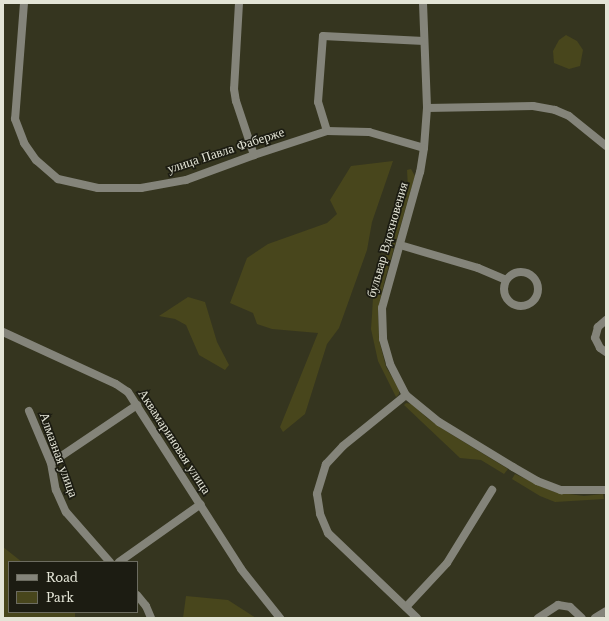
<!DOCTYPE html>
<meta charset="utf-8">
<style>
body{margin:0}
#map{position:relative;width:609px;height:621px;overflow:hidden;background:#35351f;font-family:"Libre Baskerville",serif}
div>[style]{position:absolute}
.green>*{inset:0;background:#48461c}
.street>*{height:8px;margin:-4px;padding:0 4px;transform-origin:4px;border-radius:4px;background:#84847a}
.street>.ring{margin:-4px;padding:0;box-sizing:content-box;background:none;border:8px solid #84847a;border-radius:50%}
span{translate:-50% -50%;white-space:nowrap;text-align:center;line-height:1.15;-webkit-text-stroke:3.5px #1c1c12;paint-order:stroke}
.street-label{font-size:13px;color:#e3e4d6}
.frame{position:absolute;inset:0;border:4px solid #e3e4d6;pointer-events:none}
.legend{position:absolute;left:8px;top:561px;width:130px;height:52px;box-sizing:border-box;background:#1c1c12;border:1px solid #6c6c60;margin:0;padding:5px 7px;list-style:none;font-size:12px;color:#e3e4d6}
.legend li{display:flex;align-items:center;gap:8px;height:20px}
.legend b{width:20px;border:1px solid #6c6c60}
</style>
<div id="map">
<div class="green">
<i style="clip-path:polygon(566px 35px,577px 41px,583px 50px,580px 66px,569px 69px,554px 63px,553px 51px,559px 40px)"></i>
<i style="clip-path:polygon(393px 161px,372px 222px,367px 250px,339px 328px,327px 344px,305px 414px,283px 432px,280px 427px,318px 333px,272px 329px,257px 324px,253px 313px,230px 303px,247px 258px,268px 244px,327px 223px,337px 214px,330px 200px,351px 166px)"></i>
<i style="clip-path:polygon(411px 169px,415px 176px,385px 279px,378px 309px,379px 340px,386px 367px,399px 389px,399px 394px,396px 397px,378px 361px,371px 329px,372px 315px,373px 298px,383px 264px,408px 188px,407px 170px)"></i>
<i style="clip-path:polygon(188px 297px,205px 302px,217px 342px,229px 365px,225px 370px,199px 355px,186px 325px,175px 319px,159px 316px)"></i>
<i style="clip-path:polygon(406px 403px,412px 404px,427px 418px,449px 433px,508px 469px,504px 474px,481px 460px,460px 458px,404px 405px)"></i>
<i style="clip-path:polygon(515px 474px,554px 492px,584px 496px,603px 494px,604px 499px,555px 502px,540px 496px,512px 479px)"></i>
<i style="clip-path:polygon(3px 547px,22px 562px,9px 562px,9px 612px,75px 612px,75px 618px,3px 618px)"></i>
<i style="clip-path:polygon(186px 596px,228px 600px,256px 618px,183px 618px)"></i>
</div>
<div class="street">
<i style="left:24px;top:3px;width:116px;rotate:94.4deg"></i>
<i style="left:15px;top:119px;width:26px;rotate:69deg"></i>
<i style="left:24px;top:143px;width:21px;rotate:55deg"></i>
<i style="left:36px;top:160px;width:29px;rotate:41deg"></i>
<i style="left:58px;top:179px;width:41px;rotate:12.7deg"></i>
<i style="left:98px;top:188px;width:43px"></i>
<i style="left:141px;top:188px;width:46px;rotate:-10.1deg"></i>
<i style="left:186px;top:180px;width:72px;rotate:-20.2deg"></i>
<i style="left:254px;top:155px;width:77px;rotate:-18.2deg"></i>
<i style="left:327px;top:131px;width:42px;rotate:1.4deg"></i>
<i style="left:369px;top:132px;width:57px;rotate:16.2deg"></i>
<i style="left:239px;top:3px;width:86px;rotate:93.3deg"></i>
<i style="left:234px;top:89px;width:12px;rotate:81deg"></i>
<i style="left:236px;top:101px;width:57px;rotate:71.6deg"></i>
<i style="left:423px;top:3px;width:105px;rotate:87.8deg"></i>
<i style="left:427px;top:108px;width:40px;rotate:94.3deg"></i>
<i style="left:424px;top:148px;width:24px;rotate:99deg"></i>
<i style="left:420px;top:172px;width:141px;rotate:105.6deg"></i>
<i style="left:382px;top:308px;width:31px;rotate:88deg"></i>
<i style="left:383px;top:339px;width:26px;rotate:74deg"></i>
<i style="left:390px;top:364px;width:35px;rotate:63deg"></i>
<i style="left:406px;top:395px;width:43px;rotate:39.3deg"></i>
<i style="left:439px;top:422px;width:87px;rotate:31.3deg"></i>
<i style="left:513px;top:467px;width:28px;rotate:30deg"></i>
<i style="left:537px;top:481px;width:26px;rotate:21deg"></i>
<i style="left:561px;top:490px;width:45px"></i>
<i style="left:427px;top:108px;width:106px;rotate:-1.1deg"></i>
<i style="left:533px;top:106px;width:22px;rotate:10deg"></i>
<i style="left:555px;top:110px;width:15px;rotate:23deg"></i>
<i style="left:569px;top:116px;width:48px;rotate:39deg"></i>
<i style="left:327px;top:131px;width:30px;rotate:-107deg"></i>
<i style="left:318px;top:102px;width:66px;rotate:-85.7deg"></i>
<i style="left:323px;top:36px;width:101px;rotate:2.8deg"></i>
<i style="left:400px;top:245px;width:81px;rotate:16.4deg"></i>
<i style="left:478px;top:268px;width:30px;rotate:23deg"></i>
<i class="ring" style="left:504px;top:272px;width:26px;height:26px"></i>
<i style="left:606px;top:320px;width:11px;rotate:139deg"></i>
<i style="left:598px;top:327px;width:11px;rotate:105deg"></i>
<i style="left:595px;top:338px;width:11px;rotate:63deg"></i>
<i style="left:600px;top:348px;width:7px;rotate:34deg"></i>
<i style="left:3px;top:332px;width:124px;rotate:24.7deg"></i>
<i style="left:116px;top:384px;width:14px;rotate:34deg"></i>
<i style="left:128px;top:392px;width:210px;rotate:57.4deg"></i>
<i style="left:241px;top:569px;width:63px;rotate:51.5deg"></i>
<i style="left:406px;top:395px;width:81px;rotate:141deg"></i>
<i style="left:343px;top:446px;width:25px;rotate:133deg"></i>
<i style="left:326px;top:464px;width:31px;rotate:107deg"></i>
<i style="left:317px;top:494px;width:20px;rotate:81deg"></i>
<i style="left:320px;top:514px;width:21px;rotate:67deg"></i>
<i style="left:328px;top:533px;width:123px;rotate:43.7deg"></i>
<i style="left:29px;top:411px;width:56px;rotate:67.1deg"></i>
<i style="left:51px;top:463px;width:27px;rotate:80deg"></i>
<i style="left:56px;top:490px;width:24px;rotate:66deg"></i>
<i style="left:66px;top:512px;width:67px;rotate:48.7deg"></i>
<i style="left:51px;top:463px;width:104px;rotate:-34deg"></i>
<i style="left:119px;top:562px;width:100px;rotate:-35.3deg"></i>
<i style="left:137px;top:595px;width:14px;rotate:51deg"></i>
<i style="left:146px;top:606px;width:13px;rotate:67deg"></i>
<i style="left:406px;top:607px;width:60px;rotate:-47deg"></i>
<i style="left:447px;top:563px;width:86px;rotate:-58.3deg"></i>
<i style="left:538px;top:618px;width:24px;rotate:-33deg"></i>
<i style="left:558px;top:605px;width:12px;rotate:9deg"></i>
<i style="left:570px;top:607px;width:16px;rotate:43deg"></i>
<i style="left:595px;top:618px;width:13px;rotate:-32deg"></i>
</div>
<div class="street-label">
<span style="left:226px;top:151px;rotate:-18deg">улица Павла Фаберже</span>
<span style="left:388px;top:240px;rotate:-74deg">бульвар Вдохновения</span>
<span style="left:174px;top:442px;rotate:57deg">Аквамариновая улица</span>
<span style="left:58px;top:455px;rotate:70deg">Алмазная улица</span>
</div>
<div class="frame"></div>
<ul class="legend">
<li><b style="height:5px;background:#84847a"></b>Road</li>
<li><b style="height:11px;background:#48461c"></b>Park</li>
</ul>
</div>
